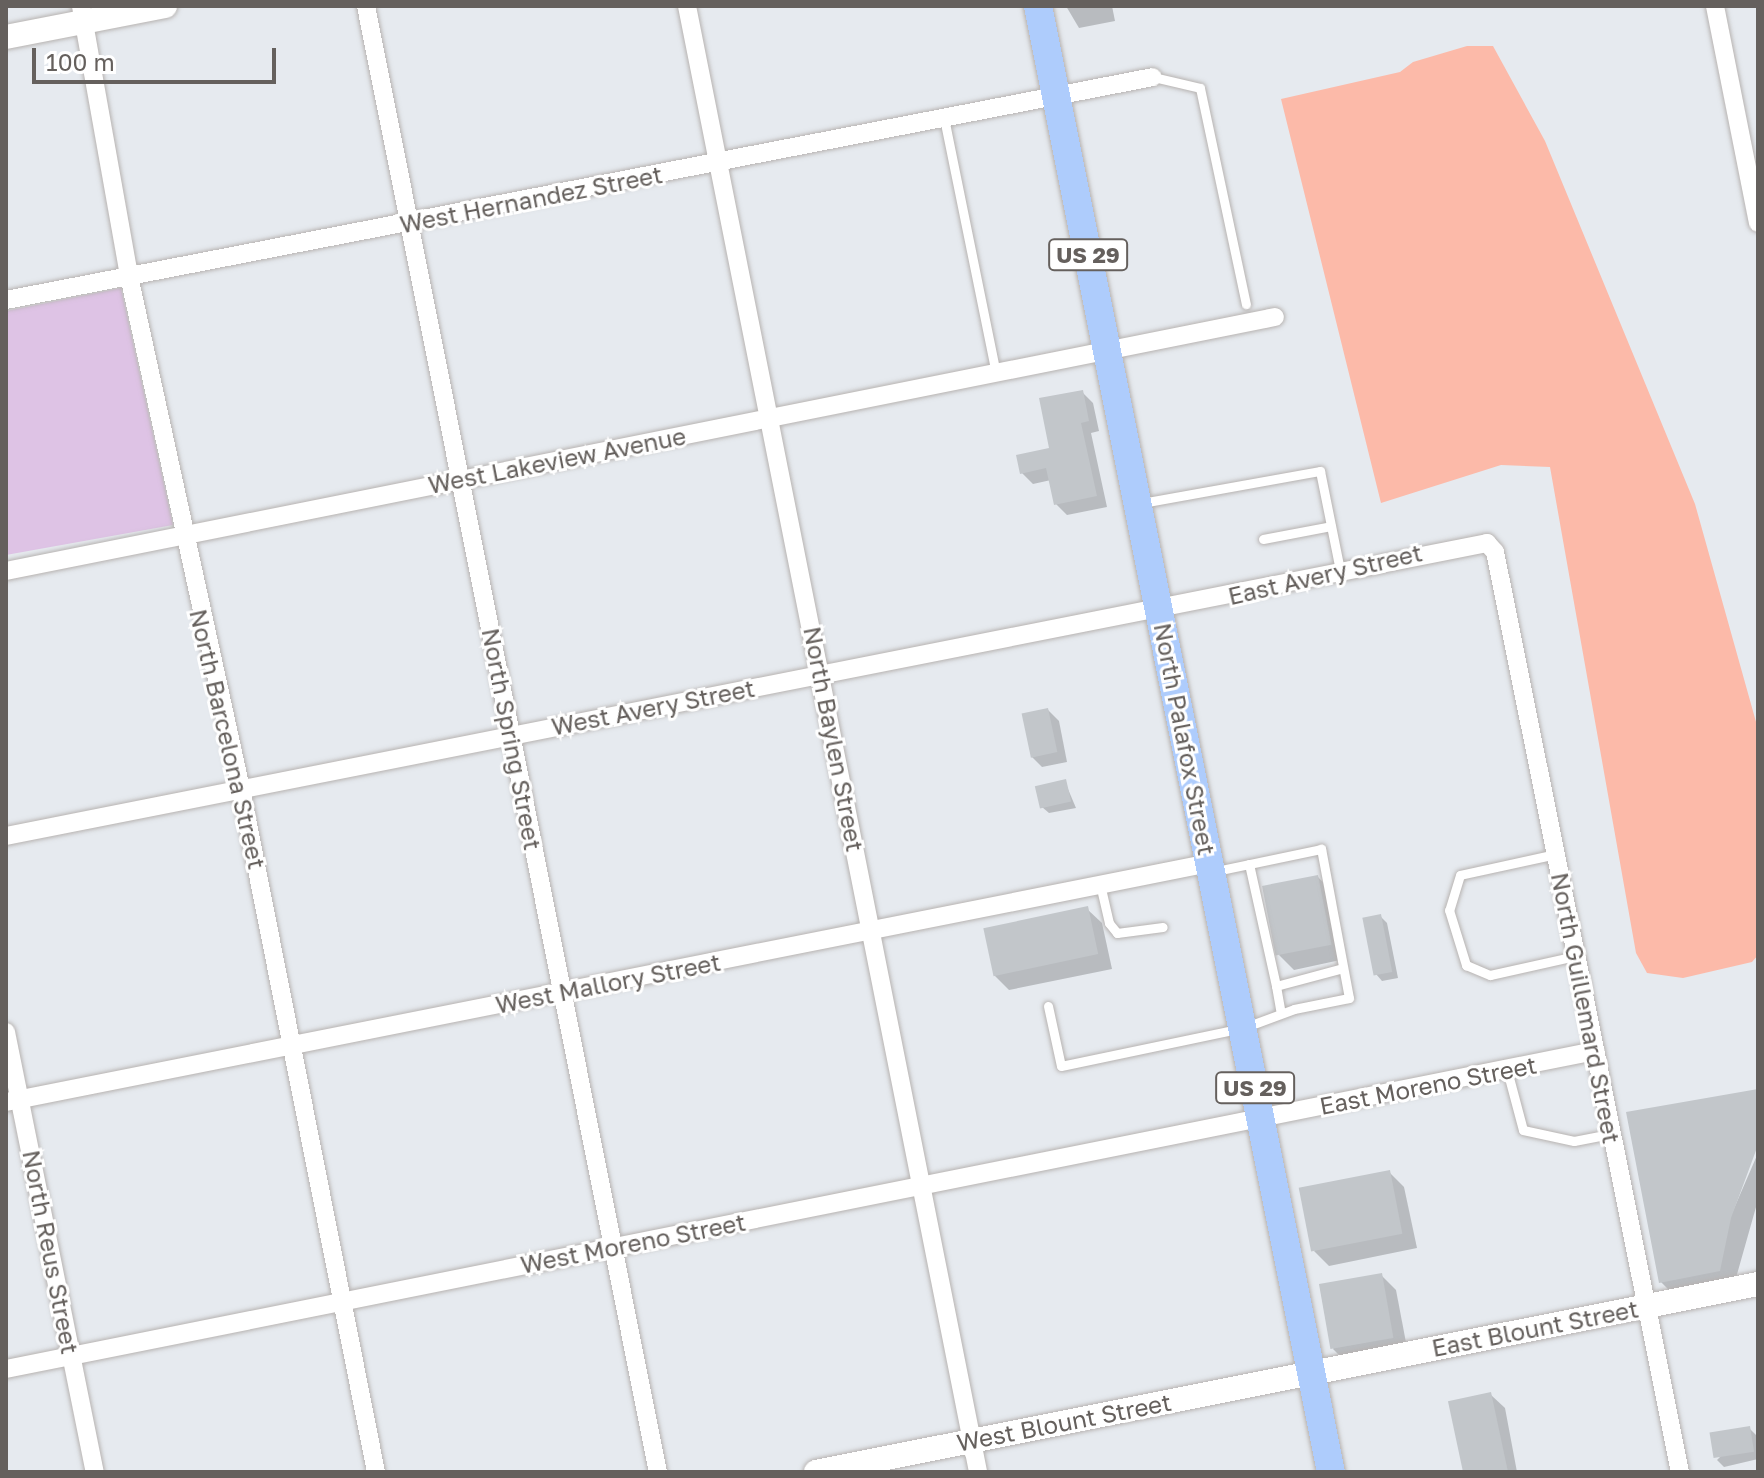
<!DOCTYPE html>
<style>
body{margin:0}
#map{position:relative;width:1764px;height:1478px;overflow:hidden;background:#e6eaef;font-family:"Golos Text",sans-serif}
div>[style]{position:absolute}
.green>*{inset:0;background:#dec3e5}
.water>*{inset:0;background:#fcbaa9}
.shadow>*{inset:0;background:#0003}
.building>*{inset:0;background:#c2c6ca;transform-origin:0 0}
.roads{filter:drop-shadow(0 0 2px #b7b3b1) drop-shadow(0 0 2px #b7b3b1)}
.lane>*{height:9px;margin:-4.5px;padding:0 4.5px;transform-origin:4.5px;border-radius:4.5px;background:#fff}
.street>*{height:18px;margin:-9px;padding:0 9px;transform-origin:9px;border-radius:9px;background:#fff}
.secondary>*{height:24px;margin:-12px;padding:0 12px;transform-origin:12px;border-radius:12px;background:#fff}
.primary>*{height:28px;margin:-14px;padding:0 14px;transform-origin:14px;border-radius:14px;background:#aeccfc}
span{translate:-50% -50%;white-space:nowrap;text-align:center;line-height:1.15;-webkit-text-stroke:6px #fff;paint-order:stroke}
.shield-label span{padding:2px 6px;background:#fff;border:2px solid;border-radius:6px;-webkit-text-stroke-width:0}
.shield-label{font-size:22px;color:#65605d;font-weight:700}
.street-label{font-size:24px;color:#65605d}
.frame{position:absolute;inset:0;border:8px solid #65605d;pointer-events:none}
.scale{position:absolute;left:32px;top:48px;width:244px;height:36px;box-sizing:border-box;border:4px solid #65605d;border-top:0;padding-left:10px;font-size:24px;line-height:28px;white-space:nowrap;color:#65605d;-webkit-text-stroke:6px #fff;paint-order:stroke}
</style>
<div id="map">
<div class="green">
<i style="clip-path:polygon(121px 288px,173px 525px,6px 555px,6px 311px)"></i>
</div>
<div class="water">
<i style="clip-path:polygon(1467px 46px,1493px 46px,1545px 141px,1695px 504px,1758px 729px,1758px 955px,1752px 962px,1683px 978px,1647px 973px,1636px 953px,1550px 467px,1501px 465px,1381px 503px,1281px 99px,1400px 72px,1413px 62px)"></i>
</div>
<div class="shadow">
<i style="clip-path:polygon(1066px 6px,1112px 6px,1115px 21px,1079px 28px)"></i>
<i style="clip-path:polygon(1082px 392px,1093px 403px,1099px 431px,1091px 433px,1107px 507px,1067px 515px,1056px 504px,1051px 480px,1033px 484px,1022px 473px,1051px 450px)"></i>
<i style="clip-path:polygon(1048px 710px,1059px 721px,1067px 762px,1042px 767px,1031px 756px)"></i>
<i style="clip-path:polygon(1065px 782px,1076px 808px,1049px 813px,1042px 807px)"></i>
<i style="clip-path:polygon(1318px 877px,1332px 892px,1345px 959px,1294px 970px,1279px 955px)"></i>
<i style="clip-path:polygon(1087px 909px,1102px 923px,1112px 969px,1009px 990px,994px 975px)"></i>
<i style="clip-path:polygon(1380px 916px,1387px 923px,1398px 978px,1382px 981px,1376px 974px)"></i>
<i style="clip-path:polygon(1758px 1091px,1758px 1141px,1726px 1227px,1758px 1153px,1758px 1200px,1734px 1285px,1676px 1297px,1661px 1282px)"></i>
<i style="clip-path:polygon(1389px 1172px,1404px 1187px,1417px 1248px,1329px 1266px,1314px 1251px)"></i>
<i style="clip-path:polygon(1381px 1275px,1396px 1290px,1408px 1353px,1348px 1364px,1333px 1349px)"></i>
<i style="clip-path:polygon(1491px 1395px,1505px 1408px,1517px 1472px,1465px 1472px)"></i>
<i style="clip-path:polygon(1749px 1428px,1756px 1435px,1758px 1459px,1724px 1467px,1717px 1460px)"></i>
</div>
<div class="building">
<i style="clip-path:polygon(1083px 390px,1089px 421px,1081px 423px,1097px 496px,1054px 505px,1046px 468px,1020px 474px,1016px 455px,1049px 448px,1039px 398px)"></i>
<i style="left:1048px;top:708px;width:45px;height:27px;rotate:78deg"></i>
<i style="left:1066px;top:779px;width:23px;height:32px;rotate:77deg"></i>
<i style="left:1318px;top:875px;width:71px;height:57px;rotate:79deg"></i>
<i style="left:1088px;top:906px;width:49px;height:107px;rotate:78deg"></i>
<i style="left:1381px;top:914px;width:59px;height:19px;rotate:79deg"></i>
<i style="clip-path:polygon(1758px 1089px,1758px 1145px,1731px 1218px,1720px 1271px,1659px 1283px,1626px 1112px)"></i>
<i style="left:1390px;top:1170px;width:65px;height:93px;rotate:79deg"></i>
<i style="left:1382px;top:1273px;width:66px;height:64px;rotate:80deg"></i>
<i style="left:1491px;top:1392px;width:82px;height:44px;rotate:78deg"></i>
<i style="left:1750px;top:1426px;width:26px;height:41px;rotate:81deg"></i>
</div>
<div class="roads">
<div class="lane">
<i style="left:1153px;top:77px;width:48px;rotate:13.2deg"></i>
<i style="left:1200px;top:88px;width:221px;rotate:78deg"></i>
<i style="left:944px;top:118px;width:260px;rotate:78.5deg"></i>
<i style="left:1142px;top:503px;width:181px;rotate:-10.2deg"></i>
<i style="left:1320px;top:471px;width:101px;rotate:78.6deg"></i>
<i style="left:1263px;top:539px;width:69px;rotate:-10.8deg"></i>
<i style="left:1556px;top:854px;width:98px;rotate:167.7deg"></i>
<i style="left:1460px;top:875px;width:37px;rotate:107deg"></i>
<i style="left:1449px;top:910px;width:58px;rotate:72.8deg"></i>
<i style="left:1466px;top:965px;width:26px;rotate:23deg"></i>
<i style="left:1490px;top:975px;width:88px;rotate:-12.5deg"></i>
<i style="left:1249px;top:864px;width:125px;rotate:77.5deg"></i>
<i style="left:1276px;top:986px;width:69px;rotate:-15deg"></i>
<i style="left:1100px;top:884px;width:40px;rotate:77deg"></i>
<i style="left:1109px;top:923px;width:13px;rotate:51deg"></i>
<i style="left:1117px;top:933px;width:46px;rotate:-7.4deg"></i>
<i style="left:1276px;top:986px;width:27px;rotate:80deg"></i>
<i style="left:1048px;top:1006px;width:61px;rotate:77.8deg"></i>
<i style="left:1061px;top:1066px;width:186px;rotate:-11.8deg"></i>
<i style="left:1243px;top:1028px;width:54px;rotate:-20.4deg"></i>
<i style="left:1294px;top:1009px;width:56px;rotate:-11.3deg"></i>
<i style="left:1349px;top:998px;width:152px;rotate:-100.6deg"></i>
<i style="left:1321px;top:849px;width:107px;rotate:168.2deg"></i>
<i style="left:1507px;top:1070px;width:62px;rotate:75.1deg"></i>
<i style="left:1523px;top:1130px;width:52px;rotate:12.2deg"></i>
<i style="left:1574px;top:1141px;width:38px;rotate:-11deg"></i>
</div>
<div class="street">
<i style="left:81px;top:6px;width:274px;rotate:79.9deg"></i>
<i style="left:129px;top:276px;width:525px;rotate:77.68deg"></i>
<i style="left:241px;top:789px;width:696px;rotate:78.82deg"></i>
<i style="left:366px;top:6px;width:1495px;rotate:78.74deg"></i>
<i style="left:687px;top:6px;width:1495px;rotate:78.77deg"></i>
<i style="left:1715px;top:6px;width:221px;rotate:78.8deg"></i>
<i style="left:6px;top:300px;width:1168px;rotate:-11deg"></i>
<i style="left:6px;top:571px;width:1294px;rotate:-11.32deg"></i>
<i style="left:6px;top:836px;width:1510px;rotate:-11.19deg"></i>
<i style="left:1487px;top:543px;width:12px;rotate:48deg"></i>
<i style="left:1495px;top:552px;width:938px;rotate:78.63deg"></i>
<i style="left:6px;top:1032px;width:449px;rotate:78.6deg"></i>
<i style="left:6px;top:1102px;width:1227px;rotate:-11.23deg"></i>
<i style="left:6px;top:1369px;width:1621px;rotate:-11.32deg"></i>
</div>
<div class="secondary">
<i style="left:6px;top:37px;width:162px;rotate:-11deg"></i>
<i style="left:816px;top:1472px;width:961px;rotate:-11.29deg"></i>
</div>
<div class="primary">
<i style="left:1038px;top:6px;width:1495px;rotate:78.7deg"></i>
</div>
</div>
<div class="shield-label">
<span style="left:1088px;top:255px">US 29</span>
<span style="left:1255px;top:1088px">US 29</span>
</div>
<div class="street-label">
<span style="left:531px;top:199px;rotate:-11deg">West Hernandez Street</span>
<span style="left:557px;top:460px;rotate:-11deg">West Lakeview Avenue</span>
<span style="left:1325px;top:574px;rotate:-13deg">East Avery Street</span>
<span style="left:653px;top:707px;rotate:-11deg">West Avery Street</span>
<span style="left:228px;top:739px;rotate:77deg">North Barcelona Street</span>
<span style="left:512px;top:739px;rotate:79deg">North Spring Street</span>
<span style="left:834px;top:739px;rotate:79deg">North Baylen Street</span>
<span style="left:1185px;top:739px;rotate:79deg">North Palafox Street</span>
<span style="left:608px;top:983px;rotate:-11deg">West Mallory Street</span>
<span style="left:1586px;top:1008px;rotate:79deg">North Guillemard Street</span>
<span style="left:1428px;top:1085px;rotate:-11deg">East Moreno Street</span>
<span style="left:633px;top:1243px;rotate:-11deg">West Moreno Street</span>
<span style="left:51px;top:1252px;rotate:79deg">North Reus Street</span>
<span style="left:1535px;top:1328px;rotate:-11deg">East Blount Street</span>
<span style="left:1064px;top:1422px;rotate:-11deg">West Blount Street</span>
</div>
<div class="frame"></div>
<div class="scale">100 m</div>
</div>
